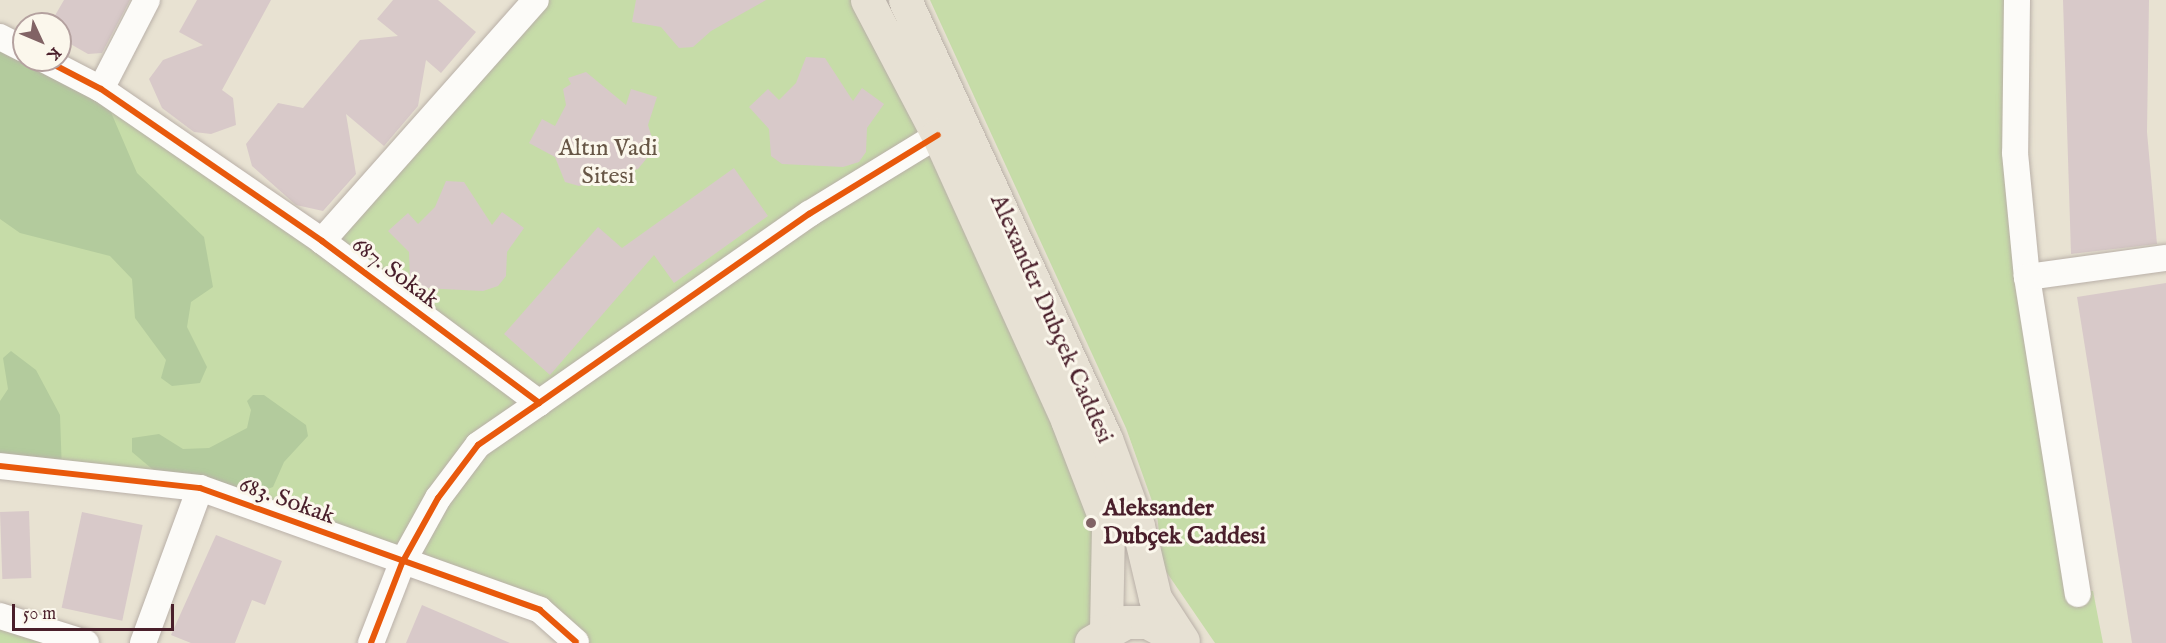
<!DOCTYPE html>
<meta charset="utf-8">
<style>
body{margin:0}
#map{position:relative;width:2166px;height:643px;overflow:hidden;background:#e8e2d2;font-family:"IM FELL English",serif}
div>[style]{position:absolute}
.green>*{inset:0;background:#c6dca8}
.forest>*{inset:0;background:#b3cb9d}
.building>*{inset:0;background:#d8c9c9;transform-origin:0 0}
.roads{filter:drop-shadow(0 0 2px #b9b0a8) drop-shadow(0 0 2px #b9b0a8)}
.minor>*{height:26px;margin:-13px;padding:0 13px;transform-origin:13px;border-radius:13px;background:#fcfbf8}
.major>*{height:33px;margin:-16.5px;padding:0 16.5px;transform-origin:16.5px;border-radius:16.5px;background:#e7e1d4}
.cycleway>*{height:6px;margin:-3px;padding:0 3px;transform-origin:3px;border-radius:3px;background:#e8590c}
.dots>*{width:16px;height:16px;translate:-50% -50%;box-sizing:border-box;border:3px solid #fbf7ec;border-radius:50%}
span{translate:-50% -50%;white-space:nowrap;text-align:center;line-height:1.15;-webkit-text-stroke:6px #fbf7ec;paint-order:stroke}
.park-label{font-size:24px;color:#675646}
.street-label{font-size:24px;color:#4a1f2b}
.poi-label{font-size:24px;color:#4a1f2b;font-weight:700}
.left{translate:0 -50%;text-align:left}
.north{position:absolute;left:12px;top:12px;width:60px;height:60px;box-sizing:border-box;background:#fbf7ec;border:2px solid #b4a19f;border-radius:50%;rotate:134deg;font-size:16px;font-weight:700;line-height:24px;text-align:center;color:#4a1f2b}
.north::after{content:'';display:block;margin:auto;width:21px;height:27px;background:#816365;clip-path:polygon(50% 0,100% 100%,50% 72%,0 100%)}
.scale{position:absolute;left:12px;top:604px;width:162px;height:27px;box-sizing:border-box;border:3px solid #4a1f2b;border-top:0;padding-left:8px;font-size:18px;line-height:21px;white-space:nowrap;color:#4a1f2b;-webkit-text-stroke:4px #fbf7ec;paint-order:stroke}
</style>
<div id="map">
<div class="green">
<i style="clip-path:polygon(536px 0,867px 0,1108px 527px,1088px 643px,577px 643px,540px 610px,200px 488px,0 466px,0 37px,24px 60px,45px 60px,322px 240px)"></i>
<i style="clip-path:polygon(930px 0,2004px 0,2065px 588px,2093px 591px,2103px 643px,1215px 643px,1163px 567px,1157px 515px,1126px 428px)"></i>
<i style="clip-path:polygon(0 616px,86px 643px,0 643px)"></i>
</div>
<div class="forest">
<i style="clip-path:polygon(0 37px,24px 60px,45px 60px,101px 89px,137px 173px,204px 237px,213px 287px,191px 302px,187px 327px,207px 367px,200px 383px,172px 386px,161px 378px,166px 360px,135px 318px,132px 279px,110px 256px,20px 233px,0 219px)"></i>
<i style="clip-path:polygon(11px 351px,36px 370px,60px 415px,62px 473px,0 466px,0 401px,8px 389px,3px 358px)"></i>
<i style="clip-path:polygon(253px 395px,264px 395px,306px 425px,308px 436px,284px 462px,273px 487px,253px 494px,170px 484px,132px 452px,132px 438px,159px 434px,183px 449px,209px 448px,247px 428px,251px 410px,247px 401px)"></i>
</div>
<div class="building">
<i style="clip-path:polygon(64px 0,130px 0,102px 53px,88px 54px,60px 38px,60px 24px,50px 24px)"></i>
<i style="clip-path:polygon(197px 0,271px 0,222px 90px,233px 98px,236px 125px,211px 134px,194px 132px,162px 108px,149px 79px,163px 60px,203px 45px,179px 32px)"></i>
<i style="clip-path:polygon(393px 0,438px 0,476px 32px,441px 73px,426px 60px,418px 106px,384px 146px,346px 114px,356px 174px,323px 211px,296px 205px,252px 166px,246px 144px,278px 103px,303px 108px,360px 40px,398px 36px,377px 19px)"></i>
<i style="clip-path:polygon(636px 0,766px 0,711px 31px,693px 47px,679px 48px,661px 27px,632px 22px)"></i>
<i style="clip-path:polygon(2063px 0,2149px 0,2147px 132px,2157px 244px,2071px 254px)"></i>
<i style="clip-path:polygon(806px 57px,825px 58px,853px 101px,862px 88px,884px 104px,867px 128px,866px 152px,859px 162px,843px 167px,782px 164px,771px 156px,769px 129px,749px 107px,768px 89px,779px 100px,796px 83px)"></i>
<i style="clip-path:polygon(586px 72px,626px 105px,631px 89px,657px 97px,648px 125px,655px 148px,638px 169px,579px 186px,565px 182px,555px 157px,529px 143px,542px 119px,555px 126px,566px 105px,563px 89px,571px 84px,568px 78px)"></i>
<i style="clip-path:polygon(734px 168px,768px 216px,674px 283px,654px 255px,550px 375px,504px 334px,598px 227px,622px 248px)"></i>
<i style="clip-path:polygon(446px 181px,464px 182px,492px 225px,502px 212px,524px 228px,507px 252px,506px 276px,498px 286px,483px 291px,422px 288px,410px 280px,409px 252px,388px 231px,408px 213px,418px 224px,435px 207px)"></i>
<i style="clip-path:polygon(2166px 283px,2166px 643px,2132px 643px,2077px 297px)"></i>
<i style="left:29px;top:511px;width:67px;height:29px;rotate:88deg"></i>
<i style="left:82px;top:512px;width:62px;height:98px;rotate:12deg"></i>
<i style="clip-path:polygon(216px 535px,282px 561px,265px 605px,252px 600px,235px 643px,191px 643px,171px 635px)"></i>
<i style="clip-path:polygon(422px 605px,510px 643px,406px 643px)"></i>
</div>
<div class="roads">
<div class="minor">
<i style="left:2017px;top:0;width:153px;rotate:90.7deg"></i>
<i style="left:2015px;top:153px;width:125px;rotate:84.5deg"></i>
<i style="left:2027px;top:277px;width:321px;rotate:80.9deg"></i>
<i style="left:0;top:37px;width:27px;rotate:27deg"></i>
<i style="left:45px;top:60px;width:63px;rotate:27.4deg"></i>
<i style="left:101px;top:89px;width:268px;rotate:34.5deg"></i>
<i style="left:322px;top:241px;width:271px;rotate:36.7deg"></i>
<i style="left:539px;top:403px;width:74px;rotate:145.5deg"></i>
<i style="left:478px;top:445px;width:66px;rotate:127deg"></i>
<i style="left:438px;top:498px;width:74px;rotate:119deg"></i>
<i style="left:402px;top:563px;width:86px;rotate:111.2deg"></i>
<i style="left:101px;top:89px;width:100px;rotate:-62.7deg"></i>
<i style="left:322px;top:241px;width:322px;rotate:-48.4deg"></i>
<i style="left:2027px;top:277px;width:140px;rotate:-7.8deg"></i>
<i style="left:539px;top:403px;width:330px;rotate:-35deg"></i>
<i style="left:809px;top:214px;width:151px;rotate:-31.5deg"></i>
<i style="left:0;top:466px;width:201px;rotate:6.3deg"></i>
<i style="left:200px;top:488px;width:361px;rotate:19.7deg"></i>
<i style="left:540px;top:610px;width:48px;rotate:41.6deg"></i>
<i style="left:0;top:616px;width:90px;rotate:17.4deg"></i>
<i style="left:143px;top:643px;width:165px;rotate:-69.8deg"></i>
</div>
<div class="major">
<i style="left:867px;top:0;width:153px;rotate:62.3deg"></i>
<i style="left:938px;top:135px;width:313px;rotate:65.6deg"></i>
<i style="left:1067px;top:420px;width:115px;rotate:69deg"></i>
<i style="left:1108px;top:527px;width:101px;rotate:91.1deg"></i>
<i style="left:905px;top:0;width:483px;rotate:65.4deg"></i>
<i style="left:1106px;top:439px;width:93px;rotate:69.8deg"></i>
<i style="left:1138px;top:526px;width:74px;rotate:76.7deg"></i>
<i style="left:1155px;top:598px;width:51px;rotate:56.9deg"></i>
<i style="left:1091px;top:642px;width:40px;rotate:-29.7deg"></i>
<i style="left:1126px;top:622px;width:21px"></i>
<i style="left:1147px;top:622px;width:38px;rotate:28deg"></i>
</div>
</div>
<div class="cycleway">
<i style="left:45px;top:60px;width:63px;rotate:27.4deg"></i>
<i style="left:101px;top:89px;width:268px;rotate:34.5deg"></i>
<i style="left:322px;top:241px;width:271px;rotate:36.7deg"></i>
<i style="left:539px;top:403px;width:74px;rotate:145.5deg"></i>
<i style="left:478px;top:445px;width:66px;rotate:127deg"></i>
<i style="left:438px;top:498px;width:74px;rotate:119deg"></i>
<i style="left:402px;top:563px;width:86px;rotate:111.2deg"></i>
<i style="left:539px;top:403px;width:330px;rotate:-35deg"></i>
<i style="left:809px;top:214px;width:151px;rotate:-31.5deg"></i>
<i style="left:0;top:466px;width:201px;rotate:6.3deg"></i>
<i style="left:200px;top:488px;width:361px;rotate:19.7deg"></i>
<i style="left:540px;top:610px;width:48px;rotate:41.6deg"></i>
</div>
<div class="dots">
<i style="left:1091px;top:523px;background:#816365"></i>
</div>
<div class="park-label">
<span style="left:608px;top:163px">Altın Vadi<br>Sitesi</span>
</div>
<div class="street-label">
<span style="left:395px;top:273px;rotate:37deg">687. Sokak</span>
<span style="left:1051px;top:319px;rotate:66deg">Alexander Dubçek Caddesi</span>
<span style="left:287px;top:501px;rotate:20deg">683. Sokak</span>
</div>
<div class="poi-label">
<span class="left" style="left:1103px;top:523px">Aleksander<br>Dubçek Caddesi</span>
</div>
<div class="north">K</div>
<div class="scale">50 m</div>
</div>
